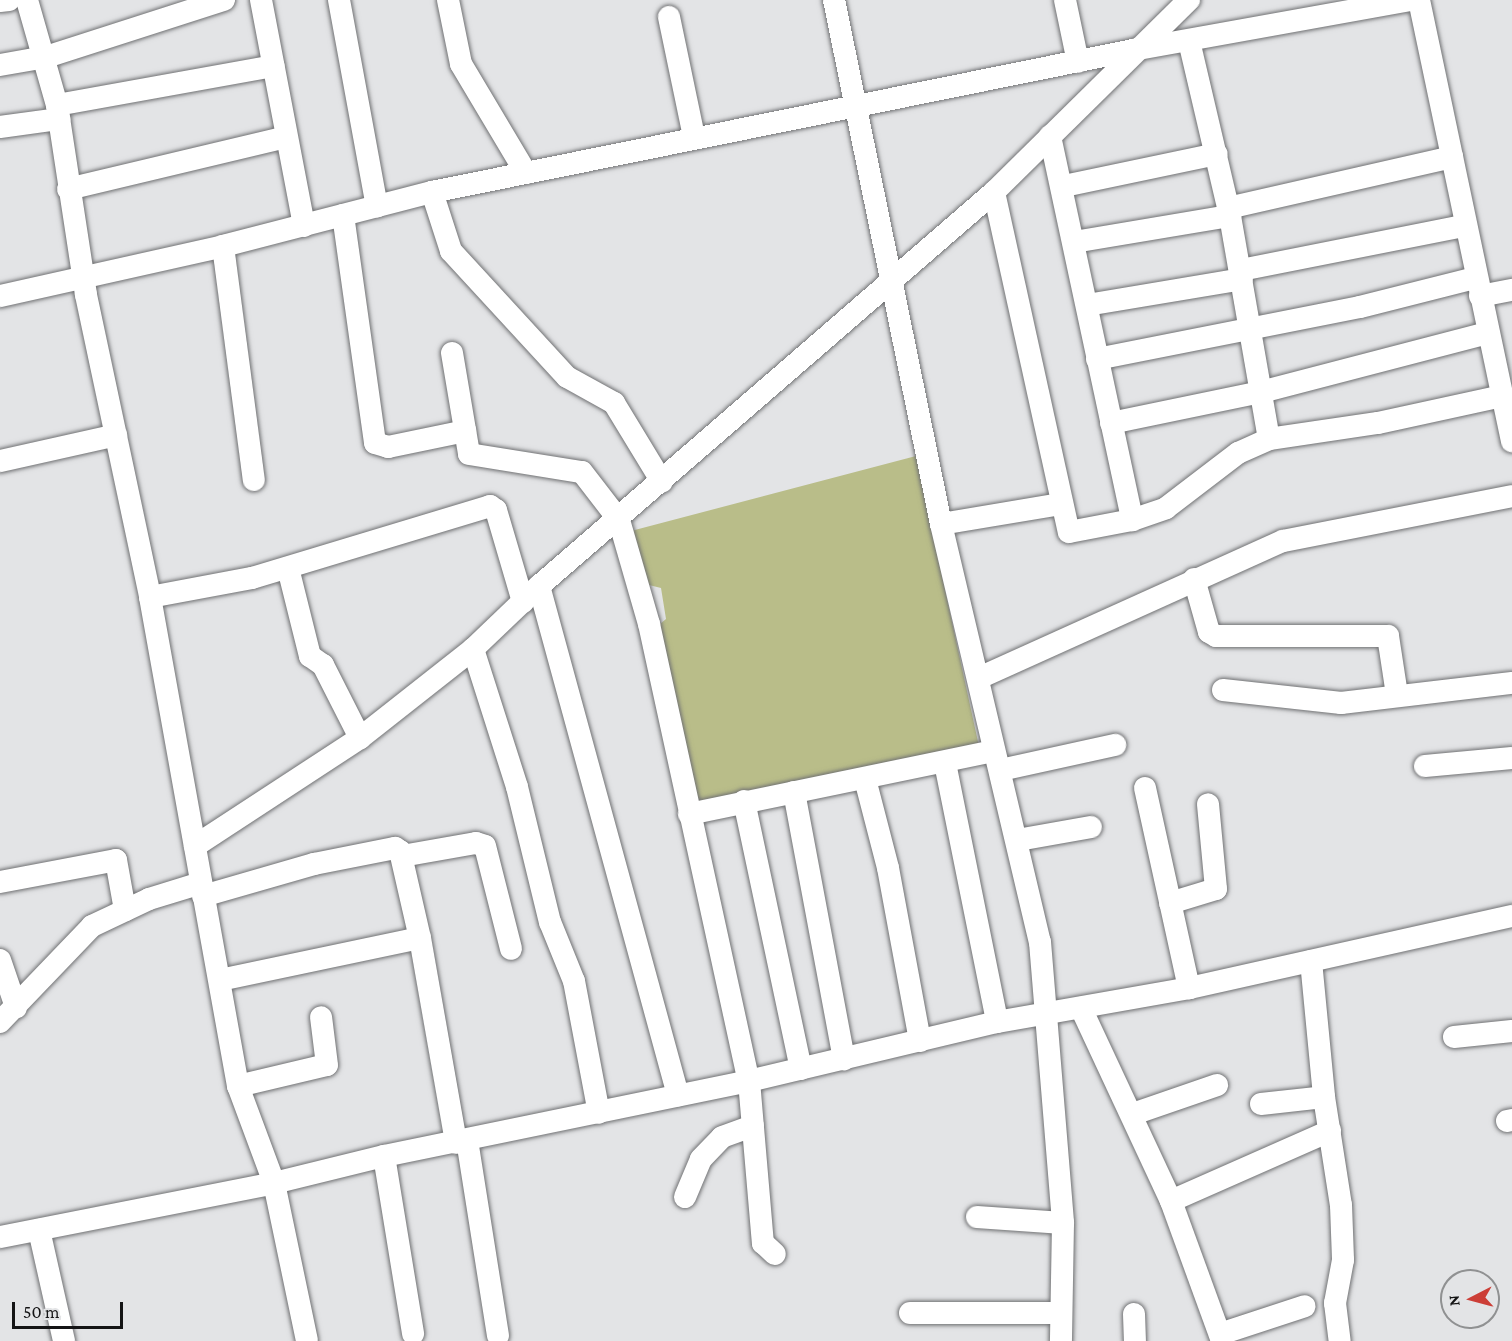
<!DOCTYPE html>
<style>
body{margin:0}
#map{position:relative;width:1512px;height:1341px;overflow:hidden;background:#e3e4e6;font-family:"Crimson Pro",serif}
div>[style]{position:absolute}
.green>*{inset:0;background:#b9bd89}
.roads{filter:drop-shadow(0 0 2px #707173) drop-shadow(0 0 2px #707173)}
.minor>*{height:22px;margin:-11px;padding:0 11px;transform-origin:11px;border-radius:11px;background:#fff}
span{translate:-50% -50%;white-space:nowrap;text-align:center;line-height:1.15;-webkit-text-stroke:6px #e3e4e6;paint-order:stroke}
.north{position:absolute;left:1440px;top:1269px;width:60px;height:60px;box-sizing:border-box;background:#e3e4e6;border:2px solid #909192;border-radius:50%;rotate:264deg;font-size:16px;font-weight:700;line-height:24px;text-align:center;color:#141415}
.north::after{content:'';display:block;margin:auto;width:21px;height:27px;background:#cc3e37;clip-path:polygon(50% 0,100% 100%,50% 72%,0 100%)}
.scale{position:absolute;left:12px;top:1302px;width:111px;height:27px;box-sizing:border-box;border:3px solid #141415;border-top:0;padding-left:8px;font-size:18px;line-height:21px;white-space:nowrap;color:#141415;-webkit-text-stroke:4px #e3e4e6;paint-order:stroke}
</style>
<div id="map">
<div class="green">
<i style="clip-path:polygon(916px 456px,980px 751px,692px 808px,654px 629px,666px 619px,661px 588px,641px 583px,631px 531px)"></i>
</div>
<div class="roads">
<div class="minor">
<i style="left:27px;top:0;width:109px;rotate:74.1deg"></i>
<i style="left:57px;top:105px;width:192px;rotate:81.3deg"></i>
<i style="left:86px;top:295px;width:309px;rotate:78deg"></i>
<i style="left:150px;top:597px;width:497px;rotate:79.8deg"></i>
<i style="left:238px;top:1086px;width:103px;rotate:69.6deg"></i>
<i style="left:274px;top:1183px;width:161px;rotate:78.2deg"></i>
<i style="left:261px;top:0;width:230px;rotate:79.2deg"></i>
<i style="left:339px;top:0;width:210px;rotate:79.6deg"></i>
<i style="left:448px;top:0;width:65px;rotate:78.5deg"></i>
<i style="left:461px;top:64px;width:127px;rotate:59.2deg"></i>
<i style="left:834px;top:0;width:535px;rotate:78.46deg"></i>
<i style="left:941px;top:524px;width:430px;rotate:76.7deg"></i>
<i style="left:1040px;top:942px;width:282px;rotate:85.3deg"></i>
<i style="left:1063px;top:1223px;width:118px;rotate:91deg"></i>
<i style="left:1065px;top:0;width:63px;rotate:78.2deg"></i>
<i style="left:1419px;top:0;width:451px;rotate:78.1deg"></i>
<i style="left:0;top:1px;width:9px;rotate:-6deg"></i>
<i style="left:669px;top:17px;width:123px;rotate:78.2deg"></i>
<i style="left:1189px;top:41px;width:180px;rotate:76.8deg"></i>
<i style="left:1230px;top:216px;width:226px;rotate:80.1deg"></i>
<i style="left:0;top:65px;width:47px;rotate:-9.9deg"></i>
<i style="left:46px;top:57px;width:187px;rotate:-17.8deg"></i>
<i style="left:57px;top:105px;width:220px;rotate:-10.2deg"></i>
<i style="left:0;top:127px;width:60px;rotate:-7.7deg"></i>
<i style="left:1050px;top:136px;width:393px;rotate:77.9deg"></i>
<i style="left:1064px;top:186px;width:156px;rotate:-11.8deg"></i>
<i style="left:68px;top:189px;width:224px;rotate:-13.4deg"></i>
<i style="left:432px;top:192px;width:62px;rotate:72.1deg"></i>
<i style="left:451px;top:251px;width:171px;rotate:47.4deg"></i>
<i style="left:567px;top:377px;width:54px;rotate:29deg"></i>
<i style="left:614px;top:403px;width:92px;rotate:58.7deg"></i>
<i style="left:994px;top:192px;width:348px;rotate:77.6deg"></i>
<i style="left:1069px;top:532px;width:64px;rotate:-10.8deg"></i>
<i style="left:1132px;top:520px;width:36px;rotate:-19deg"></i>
<i style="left:1166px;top:508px;width:91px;rotate:-37.4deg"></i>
<i style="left:1238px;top:453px;width:34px;rotate:-24deg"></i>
<i style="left:1269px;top:439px;width:110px;rotate:-8.4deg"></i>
<i style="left:1378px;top:423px;width:127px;rotate:-12.3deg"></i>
<i style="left:1228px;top:208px;width:230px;rotate:-12.8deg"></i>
<i style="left:343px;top:215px;width:230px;rotate:82deg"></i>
<i style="left:375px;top:443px;width:14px;rotate:17deg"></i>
<i style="left:388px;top:447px;width:79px;rotate:-11.7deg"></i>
<i style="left:1074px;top:242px;width:158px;rotate:-9.5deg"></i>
<i style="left:223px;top:246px;width:236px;rotate:82.5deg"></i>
<i style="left:1241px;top:270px;width:227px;rotate:-11.2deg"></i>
<i style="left:0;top:296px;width:229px;rotate:-12.6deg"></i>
<i style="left:223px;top:246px;width:216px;rotate:-14.5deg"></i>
<i style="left:432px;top:192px;width:720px;rotate:-11.45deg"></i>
<i style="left:1138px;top:49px;width:276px;rotate:-10.2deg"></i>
<i style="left:1480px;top:296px;width:33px;rotate:-11deg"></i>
<i style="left:1087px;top:305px;width:157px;rotate:-9.5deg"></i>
<i style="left:452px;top:353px;width:102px;rotate:80.4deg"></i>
<i style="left:469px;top:454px;width:114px;rotate:9.1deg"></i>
<i style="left:582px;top:472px;width:61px;rotate:52.4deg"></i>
<i style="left:619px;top:520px;width:108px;rotate:73.9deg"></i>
<i style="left:649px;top:624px;width:468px;rotate:77.7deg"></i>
<i style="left:749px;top:1081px;width:163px;rotate:85.1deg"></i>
<i style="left:763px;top:1243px;width:16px;rotate:43deg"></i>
<i style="left:1097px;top:359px;width:268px;rotate:-11.2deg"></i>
<i style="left:1360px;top:307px;width:119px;rotate:-14.2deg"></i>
<i style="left:1111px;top:423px;width:153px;rotate:-11.7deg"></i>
<i style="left:1261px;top:392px;width:235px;rotate:-14.6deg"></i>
<i style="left:0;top:461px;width:119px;rotate:-12.6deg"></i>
<i style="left:941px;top:524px;width:122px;rotate:-9.5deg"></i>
<i style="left:288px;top:568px;width:91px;rotate:76deg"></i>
<i style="left:310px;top:656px;width:16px;rotate:35deg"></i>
<i style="left:323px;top:665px;width:82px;rotate:63.1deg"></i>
<i style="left:1194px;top:579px;width:55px;rotate:74.2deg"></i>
<i style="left:1209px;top:632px;width:8px;rotate:30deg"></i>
<i style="left:1216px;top:636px;width:172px"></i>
<i style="left:1388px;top:636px;width:60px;rotate:81.3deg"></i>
<i style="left:539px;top:586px;width:528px;rotate:74.73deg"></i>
<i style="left:150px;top:597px;width:104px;rotate:-10.6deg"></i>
<i style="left:252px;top:578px;width:249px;rotate:-16.8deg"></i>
<i style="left:490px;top:506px;width:7px;rotate:34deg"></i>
<i style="left:496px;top:510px;width:96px;rotate:73.6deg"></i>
<i style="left:473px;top:649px;width:145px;rotate:72.3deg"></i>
<i style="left:517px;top:787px;width:139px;rotate:76.3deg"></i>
<i style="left:550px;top:922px;width:64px;rotate:67.9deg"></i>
<i style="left:574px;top:981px;width:134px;rotate:79.3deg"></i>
<i style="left:979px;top:678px;width:333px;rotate:-24.3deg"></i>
<i style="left:1283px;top:541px;width:233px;rotate:-11.1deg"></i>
<i style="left:1223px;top:690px;width:119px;rotate:6.3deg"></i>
<i style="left:1341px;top:703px;width:172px;rotate:-6.7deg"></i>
<i style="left:945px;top:763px;width:264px;rotate:78.6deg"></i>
<i style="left:1425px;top:766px;width:87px;rotate:-5.3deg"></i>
<i style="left:1001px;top:770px;width:117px;rotate:-12.4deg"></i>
<i style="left:865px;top:779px;width:92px;rotate:75.5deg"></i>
<i style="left:888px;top:868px;width:176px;rotate:79.5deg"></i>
<i style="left:1145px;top:788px;width:205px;rotate:77.6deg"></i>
<i style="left:794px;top:792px;width:272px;rotate:79.4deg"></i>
<i style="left:744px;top:801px;width:274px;rotate:78deg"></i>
<i style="left:689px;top:814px;width:311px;rotate:-11.7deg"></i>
<i style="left:1018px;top:840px;width:74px;rotate:-10.1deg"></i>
<i style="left:195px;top:846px;width:197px;rotate:-33.2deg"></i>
<i style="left:360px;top:738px;width:144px;rotate:-38.2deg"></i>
<i style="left:473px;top:649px;width:91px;rotate:-43.7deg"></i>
<i style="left:539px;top:586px;width:602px;rotate:-40.89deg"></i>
<i style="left:994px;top:192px;width:274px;rotate:-44.6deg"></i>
<i style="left:402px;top:856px;width:75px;rotate:-10deg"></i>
<i style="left:476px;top:843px;width:9px;rotate:18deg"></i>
<i style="left:485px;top:846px;width:106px;rotate:75.8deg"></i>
<i style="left:0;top:882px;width:118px;rotate:-10.7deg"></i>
<i style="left:116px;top:860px;width:51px;rotate:79.8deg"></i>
<i style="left:203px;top:896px;width:116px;rotate:-16.1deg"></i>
<i style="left:314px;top:864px;width:83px;rotate:-11.2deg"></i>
<i style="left:395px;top:848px;width:6px;rotate:31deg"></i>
<i style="left:400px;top:851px;width:89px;rotate:77.1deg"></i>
<i style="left:420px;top:938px;width:208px;rotate:80deg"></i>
<i style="left:1170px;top:903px;width:48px;rotate:-16.9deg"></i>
<i style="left:1216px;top:889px;width:85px;rotate:-95.4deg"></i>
<i style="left:0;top:960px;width:50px;rotate:71.2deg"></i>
<i style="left:1311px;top:961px;width:137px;rotate:84.5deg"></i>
<i style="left:1324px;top:1097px;width:109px;rotate:81.1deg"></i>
<i style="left:1341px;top:1205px;width:55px;rotate:87.9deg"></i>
<i style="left:1343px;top:1260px;width:44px;rotate:100.5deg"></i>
<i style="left:1335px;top:1303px;width:38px;rotate:83deg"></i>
<i style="left:220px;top:980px;width:204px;rotate:-11.9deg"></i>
<i style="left:1081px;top:1008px;width:213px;rotate:65deg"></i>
<i style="left:1171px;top:1201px;width:149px;rotate:70deg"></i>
<i style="left:0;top:1022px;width:133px;rotate:-46.2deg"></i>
<i style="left:92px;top:926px;width:63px;rotate:-25.3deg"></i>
<i style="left:149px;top:899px;width:54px;rotate:-17.1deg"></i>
<i style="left:1454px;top:1037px;width:58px;rotate:-5.9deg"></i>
<i style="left:238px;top:1086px;width:91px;rotate:-13.3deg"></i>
<i style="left:327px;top:1065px;width:48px;rotate:-97.1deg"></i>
<i style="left:1261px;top:1104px;width:63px;rotate:-6.3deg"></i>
<i style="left:1133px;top:1114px;width:89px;rotate:-19deg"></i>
<i style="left:1507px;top:1121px;width:5px;rotate:-11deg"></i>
<i style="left:467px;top:1140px;width:198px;rotate:81deg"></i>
<i style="left:384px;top:1156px;width:180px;rotate:80.7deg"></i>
<i style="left:685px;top:1197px;width:41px;rotate:-67.2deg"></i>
<i style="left:701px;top:1159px;width:30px;rotate:-46deg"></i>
<i style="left:722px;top:1137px;width:33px;rotate:-20deg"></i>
<i style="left:1171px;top:1201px;width:174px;rotate:-23.8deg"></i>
<i style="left:977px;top:1217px;width:86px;rotate:4deg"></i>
<i style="left:39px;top:1230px;width:114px;rotate:77.3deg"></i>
<i style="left:0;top:1237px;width:279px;rotate:-11.1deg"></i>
<i style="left:274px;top:1183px;width:113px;rotate:-13.8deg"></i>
<i style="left:384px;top:1156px;width:373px;rotate:-11.6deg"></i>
<i style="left:749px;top:1081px;width:255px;rotate:-13.4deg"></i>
<i style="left:997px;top:1022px;width:195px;rotate:-10deg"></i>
<i style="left:1189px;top:988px;width:331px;rotate:-12.6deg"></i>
<i style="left:910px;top:1313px;width:151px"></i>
<i style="left:1134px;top:1314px;width:27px;rotate:88deg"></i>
<i style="left:1220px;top:1334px;width:89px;rotate:-18.2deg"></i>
</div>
</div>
<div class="north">N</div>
<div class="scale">50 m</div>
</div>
